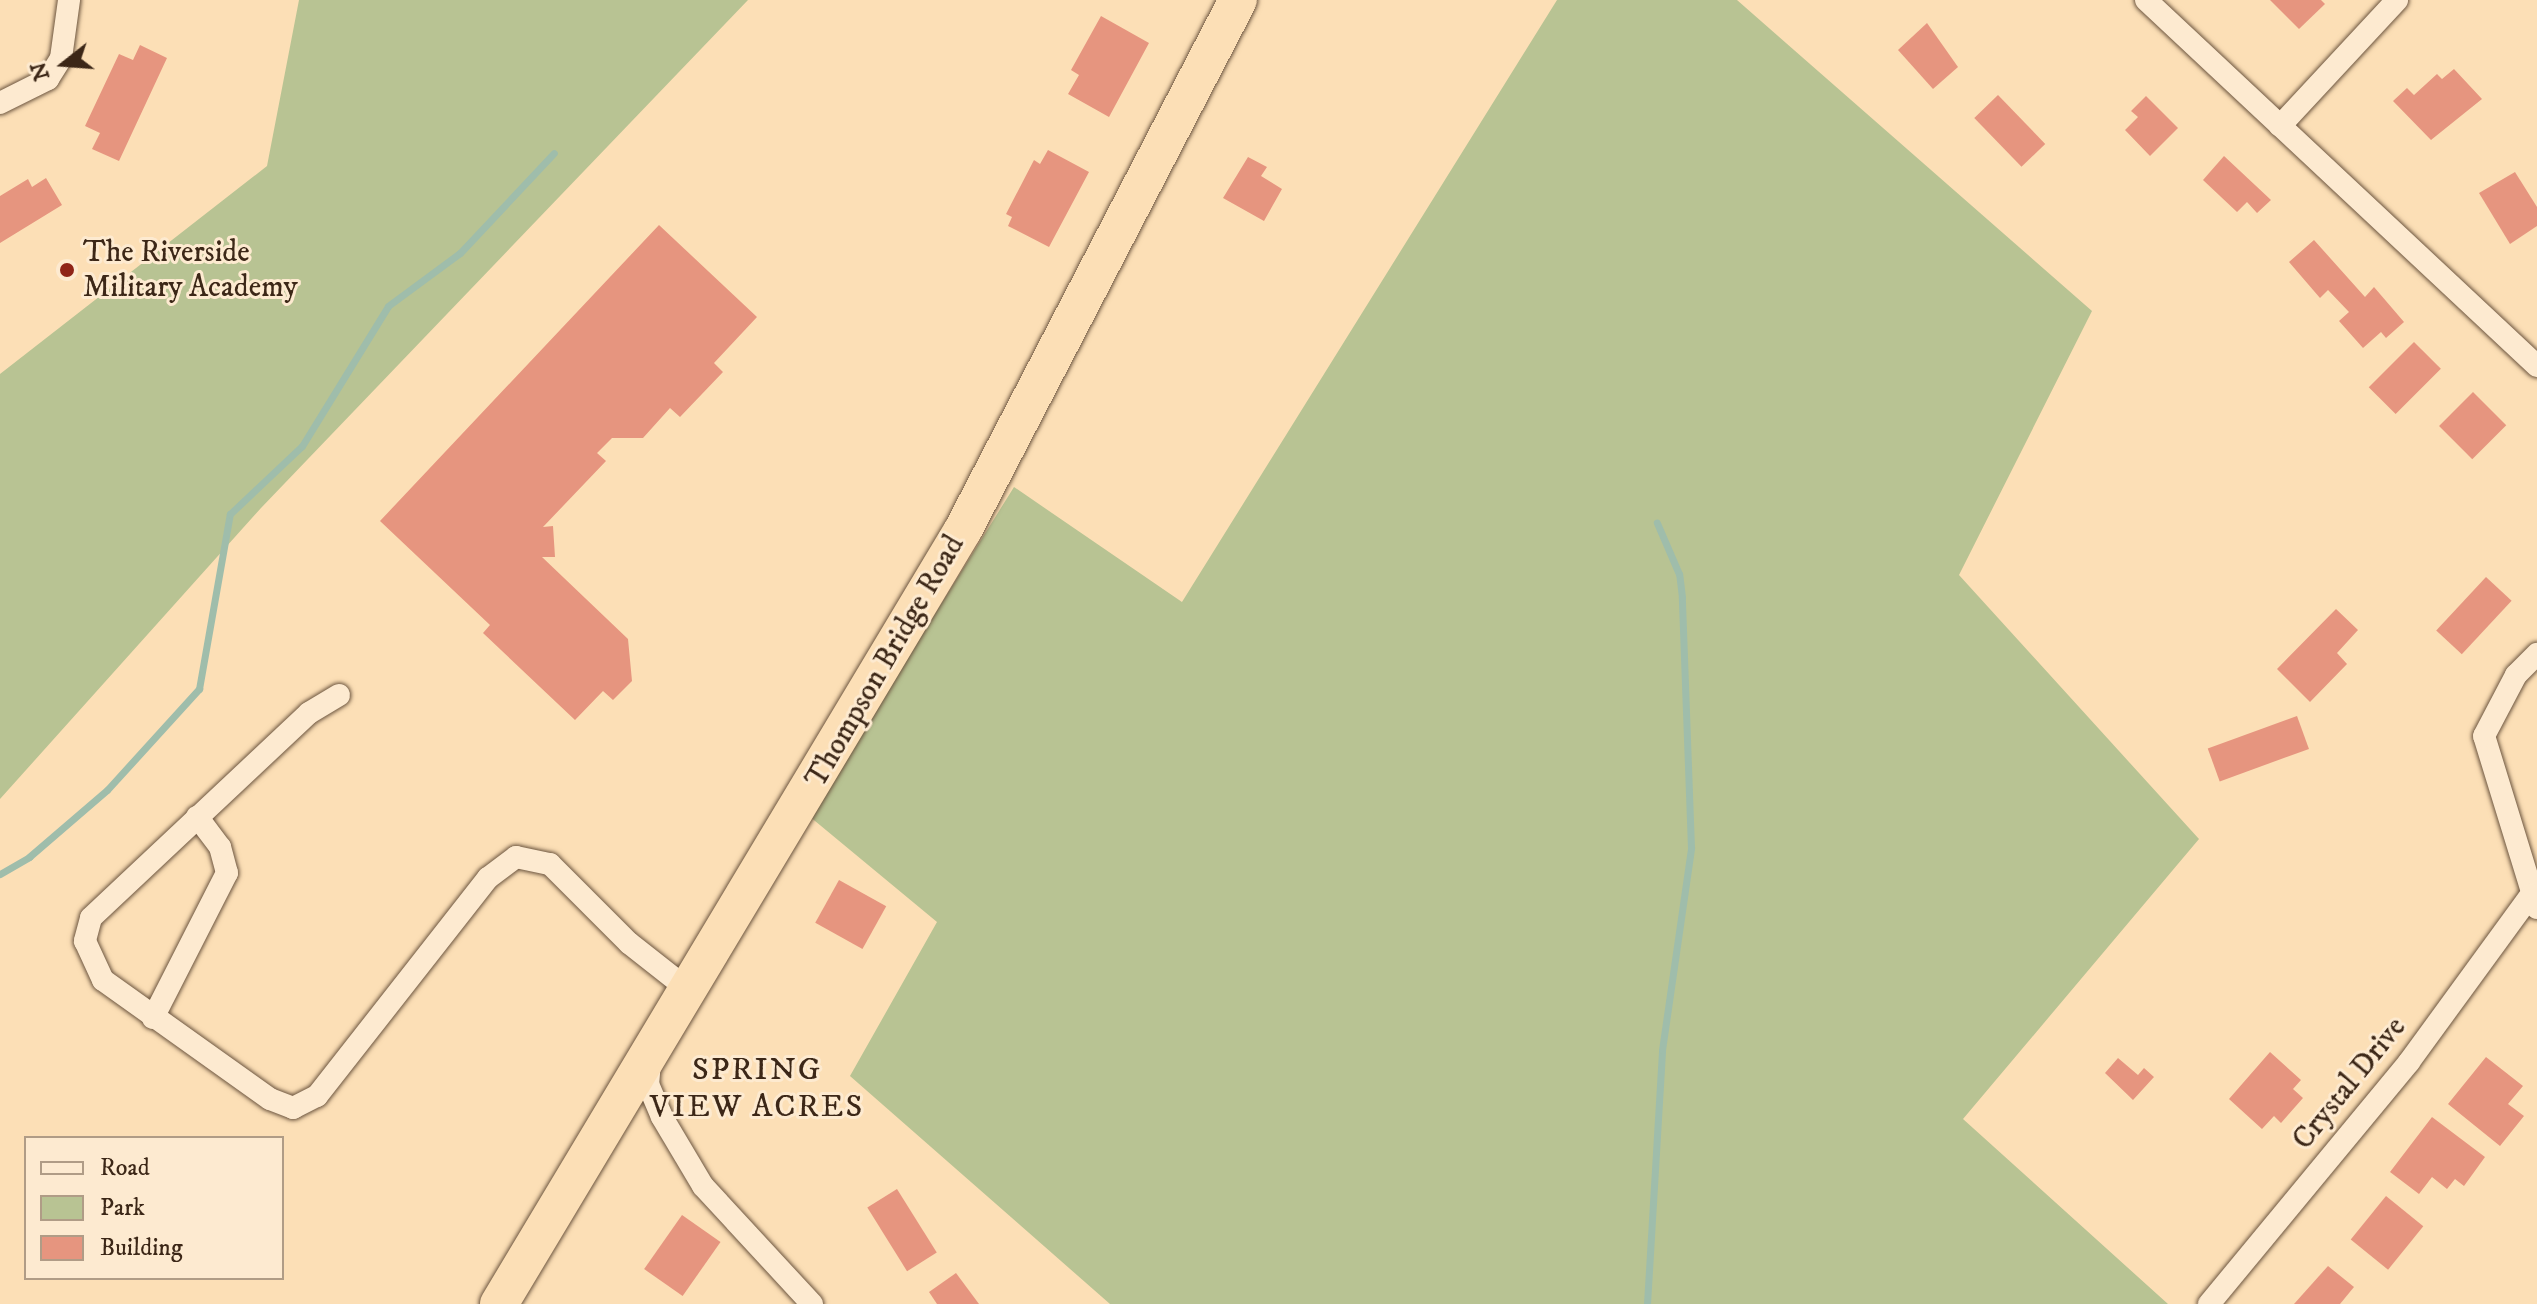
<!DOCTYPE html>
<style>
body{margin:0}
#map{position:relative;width:2537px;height:1304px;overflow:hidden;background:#fcdfb6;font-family:"IM FELL DW Pica",serif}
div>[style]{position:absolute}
.green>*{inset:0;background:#b8c393}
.stream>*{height:7px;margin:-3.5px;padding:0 3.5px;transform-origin:3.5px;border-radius:3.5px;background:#9fbdab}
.building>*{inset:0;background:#e6957f;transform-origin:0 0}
.roads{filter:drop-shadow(0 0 2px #6c553f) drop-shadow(0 0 2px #6c553f)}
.minor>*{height:22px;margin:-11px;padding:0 11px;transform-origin:11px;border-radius:11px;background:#fdead0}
.trunk>*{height:38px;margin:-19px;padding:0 19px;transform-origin:19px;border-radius:19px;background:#fcdfb6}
.dots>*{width:22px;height:22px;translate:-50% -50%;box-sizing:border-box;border:4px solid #fdead0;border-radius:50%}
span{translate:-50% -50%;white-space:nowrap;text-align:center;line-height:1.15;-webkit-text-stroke:6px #fdead0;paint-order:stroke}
.poi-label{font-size:30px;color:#3c2717}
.left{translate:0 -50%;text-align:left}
.street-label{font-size:30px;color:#3c2717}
.neighbourhood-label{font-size:32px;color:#3c2717;letter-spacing:2px}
.legend{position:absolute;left:24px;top:1136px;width:260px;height:144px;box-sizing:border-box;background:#fdead0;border:2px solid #b09c86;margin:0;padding:10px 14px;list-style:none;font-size:24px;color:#3c2717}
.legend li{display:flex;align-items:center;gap:16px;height:40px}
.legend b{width:40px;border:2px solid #b09c86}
.north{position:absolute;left:24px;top:24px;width:80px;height:80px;-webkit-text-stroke:6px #fdead0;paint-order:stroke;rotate:253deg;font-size:22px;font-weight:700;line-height:32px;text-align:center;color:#3c2717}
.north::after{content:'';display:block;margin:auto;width:28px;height:36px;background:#3c2717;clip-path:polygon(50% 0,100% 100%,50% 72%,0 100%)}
</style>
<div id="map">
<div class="green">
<i style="clip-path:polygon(299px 0,748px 0,261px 508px,0 799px,0 374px,267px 166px)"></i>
<i style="clip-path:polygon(1557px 0,1737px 0,2092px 311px,1959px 575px,2199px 839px,1963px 1119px,2168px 1304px,1110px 1304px,850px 1076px,937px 922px,809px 816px,1014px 487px,1182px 602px)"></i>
</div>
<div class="stream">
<i style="left:0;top:874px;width:34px;rotate:-30deg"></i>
<i style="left:29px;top:857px;width:103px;rotate:-40.7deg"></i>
<i style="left:107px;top:790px;width:137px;rotate:-47.7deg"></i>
<i style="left:199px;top:689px;width:178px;rotate:-80deg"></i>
<i style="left:230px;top:514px;width:99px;rotate:-43.4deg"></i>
<i style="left:302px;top:446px;width:164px;rotate:-58.4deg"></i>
<i style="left:388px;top:306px;width:89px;rotate:-36.4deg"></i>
<i style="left:460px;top:253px;width:137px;rotate:-46.8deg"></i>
<i style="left:1647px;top:1304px;width:254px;rotate:-86.6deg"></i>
<i style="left:1662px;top:1050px;width:204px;rotate:-81.8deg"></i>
<i style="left:1691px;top:848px;width:251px;rotate:-92.1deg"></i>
<i style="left:1682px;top:597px;width:23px;rotate:-97deg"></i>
<i style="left:1679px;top:574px;width:56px;rotate:-113.3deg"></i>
</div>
<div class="building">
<i style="clip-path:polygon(2270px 0,2321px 0,2325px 4px,2299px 29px)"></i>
<i style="clip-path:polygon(1101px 16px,1149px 43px,1109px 117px,1068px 94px,1079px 75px,1071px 70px)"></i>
<i style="clip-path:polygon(1927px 23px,1958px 67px,1933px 89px,1898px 50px)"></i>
<i style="clip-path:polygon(140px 45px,167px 58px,119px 161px,92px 149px,100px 133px,85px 126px,119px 54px,133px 60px)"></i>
<i style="clip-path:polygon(2454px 69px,2482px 99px,2431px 140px,2393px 101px,2407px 88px,2414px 95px,2437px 74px,2442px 79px)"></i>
<i style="left:1998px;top:95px;width:68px;height:33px;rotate:46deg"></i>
<i style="clip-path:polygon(2146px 96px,2178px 128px,2150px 156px,2125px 130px,2138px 117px,2131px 111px)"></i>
<i style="clip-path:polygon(1048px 150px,1089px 172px,1049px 247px,1008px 226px,1012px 217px,1006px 214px,1034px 160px,1040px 164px)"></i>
<i style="clip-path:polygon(2224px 156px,2271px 200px,2257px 213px,2247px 202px,2237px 212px,2203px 180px)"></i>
<i style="clip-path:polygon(1248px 157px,1267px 167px,1261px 176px,1282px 189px,1264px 221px,1223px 198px)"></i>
<i style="clip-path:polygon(2515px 172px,2537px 207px,2537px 226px,2510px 244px,2479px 193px)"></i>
<i style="clip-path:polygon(46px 178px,62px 205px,0 243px,0 196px,28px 179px,32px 187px)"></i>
<i style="clip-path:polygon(659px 225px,757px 317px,714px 363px,723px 372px,680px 417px,670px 408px,643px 438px,612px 438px,597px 453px,606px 461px,543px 527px,553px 526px,555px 557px,542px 557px,628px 639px,632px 681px,613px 700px,603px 691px,575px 720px,483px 633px,490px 625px,380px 521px)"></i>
<i style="clip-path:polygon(2314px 240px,2365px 297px,2374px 287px,2404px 322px,2386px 338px,2381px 332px,2363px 348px,2339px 321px,2349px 312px,2328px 290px,2320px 298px,2289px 262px)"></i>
<i style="left:2414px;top:342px;width:38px;height:64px;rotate:45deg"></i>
<i style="left:2473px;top:392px;width:47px;height:48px;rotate:45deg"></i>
<i style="left:2486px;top:577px;width:35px;height:73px;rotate:43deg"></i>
<i style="clip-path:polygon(2336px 609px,2358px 630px,2337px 653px,2347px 664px,2310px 702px,2277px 669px)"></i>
<i style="left:2297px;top:716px;width:35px;height:95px;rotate:70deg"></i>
<i style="left:839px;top:880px;width:54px;height:49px;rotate:29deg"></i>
<i style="clip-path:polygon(2270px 1052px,2301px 1080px,2293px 1089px,2303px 1098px,2281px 1123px,2274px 1116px,2262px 1129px,2229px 1099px)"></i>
<i style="clip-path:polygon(2486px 1057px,2523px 1086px,2508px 1104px,2524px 1116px,2500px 1146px,2448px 1104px)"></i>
<i style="clip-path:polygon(2118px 1058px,2138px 1075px,2144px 1068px,2154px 1077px,2133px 1100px,2105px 1073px)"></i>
<i style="clip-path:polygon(2432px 1117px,2485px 1157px,2464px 1186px,2455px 1179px,2447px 1189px,2432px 1177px,2419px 1194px,2390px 1172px)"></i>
<i style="left:897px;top:1189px;width:75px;height:35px;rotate:58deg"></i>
<i style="left:2386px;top:1196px;width:48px;height:56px;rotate:39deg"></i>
<i style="left:682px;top:1215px;width:47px;height:66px;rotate:35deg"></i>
<i style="clip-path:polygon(2328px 1266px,2354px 1287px,2340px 1304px,2294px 1304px)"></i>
<i style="clip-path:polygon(956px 1273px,979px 1304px,937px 1304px,929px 1292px)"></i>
</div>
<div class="roads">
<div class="minor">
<i style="left:2146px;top:0;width:536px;rotate:43.11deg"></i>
<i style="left:0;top:103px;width:54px;rotate:-26.6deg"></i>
<i style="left:48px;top:79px;width:25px;rotate:-58deg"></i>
<i style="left:61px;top:58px;width:59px;rotate:-82.1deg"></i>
<i style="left:2280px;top:126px;width:172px;rotate:-47.1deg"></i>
<i style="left:339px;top:695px;width:35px;rotate:149deg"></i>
<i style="left:309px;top:713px;width:299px;rotate:136.8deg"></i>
<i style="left:91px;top:918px;width:24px;rotate:105deg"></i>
<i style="left:85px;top:941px;width:43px;rotate:65.2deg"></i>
<i style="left:103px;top:980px;width:205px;rotate:35.5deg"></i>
<i style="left:270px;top:1099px;width:25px;rotate:21deg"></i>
<i style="left:293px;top:1108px;width:27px;rotate:-27deg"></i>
<i style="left:317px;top:1096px;width:277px;rotate:-51.9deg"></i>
<i style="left:488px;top:878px;width:35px;rotate:-37deg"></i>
<i style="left:516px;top:857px;width:35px;rotate:12deg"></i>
<i style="left:550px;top:864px;width:112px;rotate:45deg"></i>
<i style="left:629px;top:943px;width:78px;rotate:38.2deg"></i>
<i style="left:2537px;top:908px;width:180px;rotate:-107.1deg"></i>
<i style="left:2484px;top:736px;width:69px;rotate:-62.3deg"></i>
<i style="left:2516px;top:675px;width:30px;rotate:-45deg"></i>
<i style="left:153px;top:1018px;width:163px;rotate:-63deg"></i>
<i style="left:227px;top:873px;width:27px;rotate:-105deg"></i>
<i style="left:220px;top:847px;width:38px;rotate:-127deg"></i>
<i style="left:650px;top:1062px;width:22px;rotate:95deg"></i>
<i style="left:648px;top:1084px;width:36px;rotate:67deg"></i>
<i style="left:662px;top:1117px;width:80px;rotate:59.3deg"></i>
<i style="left:703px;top:1186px;width:161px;rotate:47.3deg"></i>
<i style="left:2209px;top:1304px;width:314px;rotate:-50.4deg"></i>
<i style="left:2409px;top:1062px;width:207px;rotate:-53.9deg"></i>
</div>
<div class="trunk">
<i style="left:499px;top:1304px;width:902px;rotate:-59.06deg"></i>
<i style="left:963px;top:530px;width:597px;rotate:-62.58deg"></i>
</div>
</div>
<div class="dots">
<i style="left:67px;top:270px;background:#8f2418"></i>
</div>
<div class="poi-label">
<span class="left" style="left:83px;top:270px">The Riverside<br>Military Academy</span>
</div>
<div class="street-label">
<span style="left:886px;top:662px;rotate:-60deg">Thompson Bridge Road</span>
<span style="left:2350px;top:1084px;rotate:-51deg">Crystal Drive</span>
</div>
<div class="neighbourhood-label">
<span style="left:757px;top:1089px">SPRING<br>VIEW ACRES</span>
</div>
<ul class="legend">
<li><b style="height:10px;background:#fdead0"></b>Road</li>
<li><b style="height:22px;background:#b8c393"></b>Park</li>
<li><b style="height:22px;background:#e6957f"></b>Building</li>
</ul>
<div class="north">N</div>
</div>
